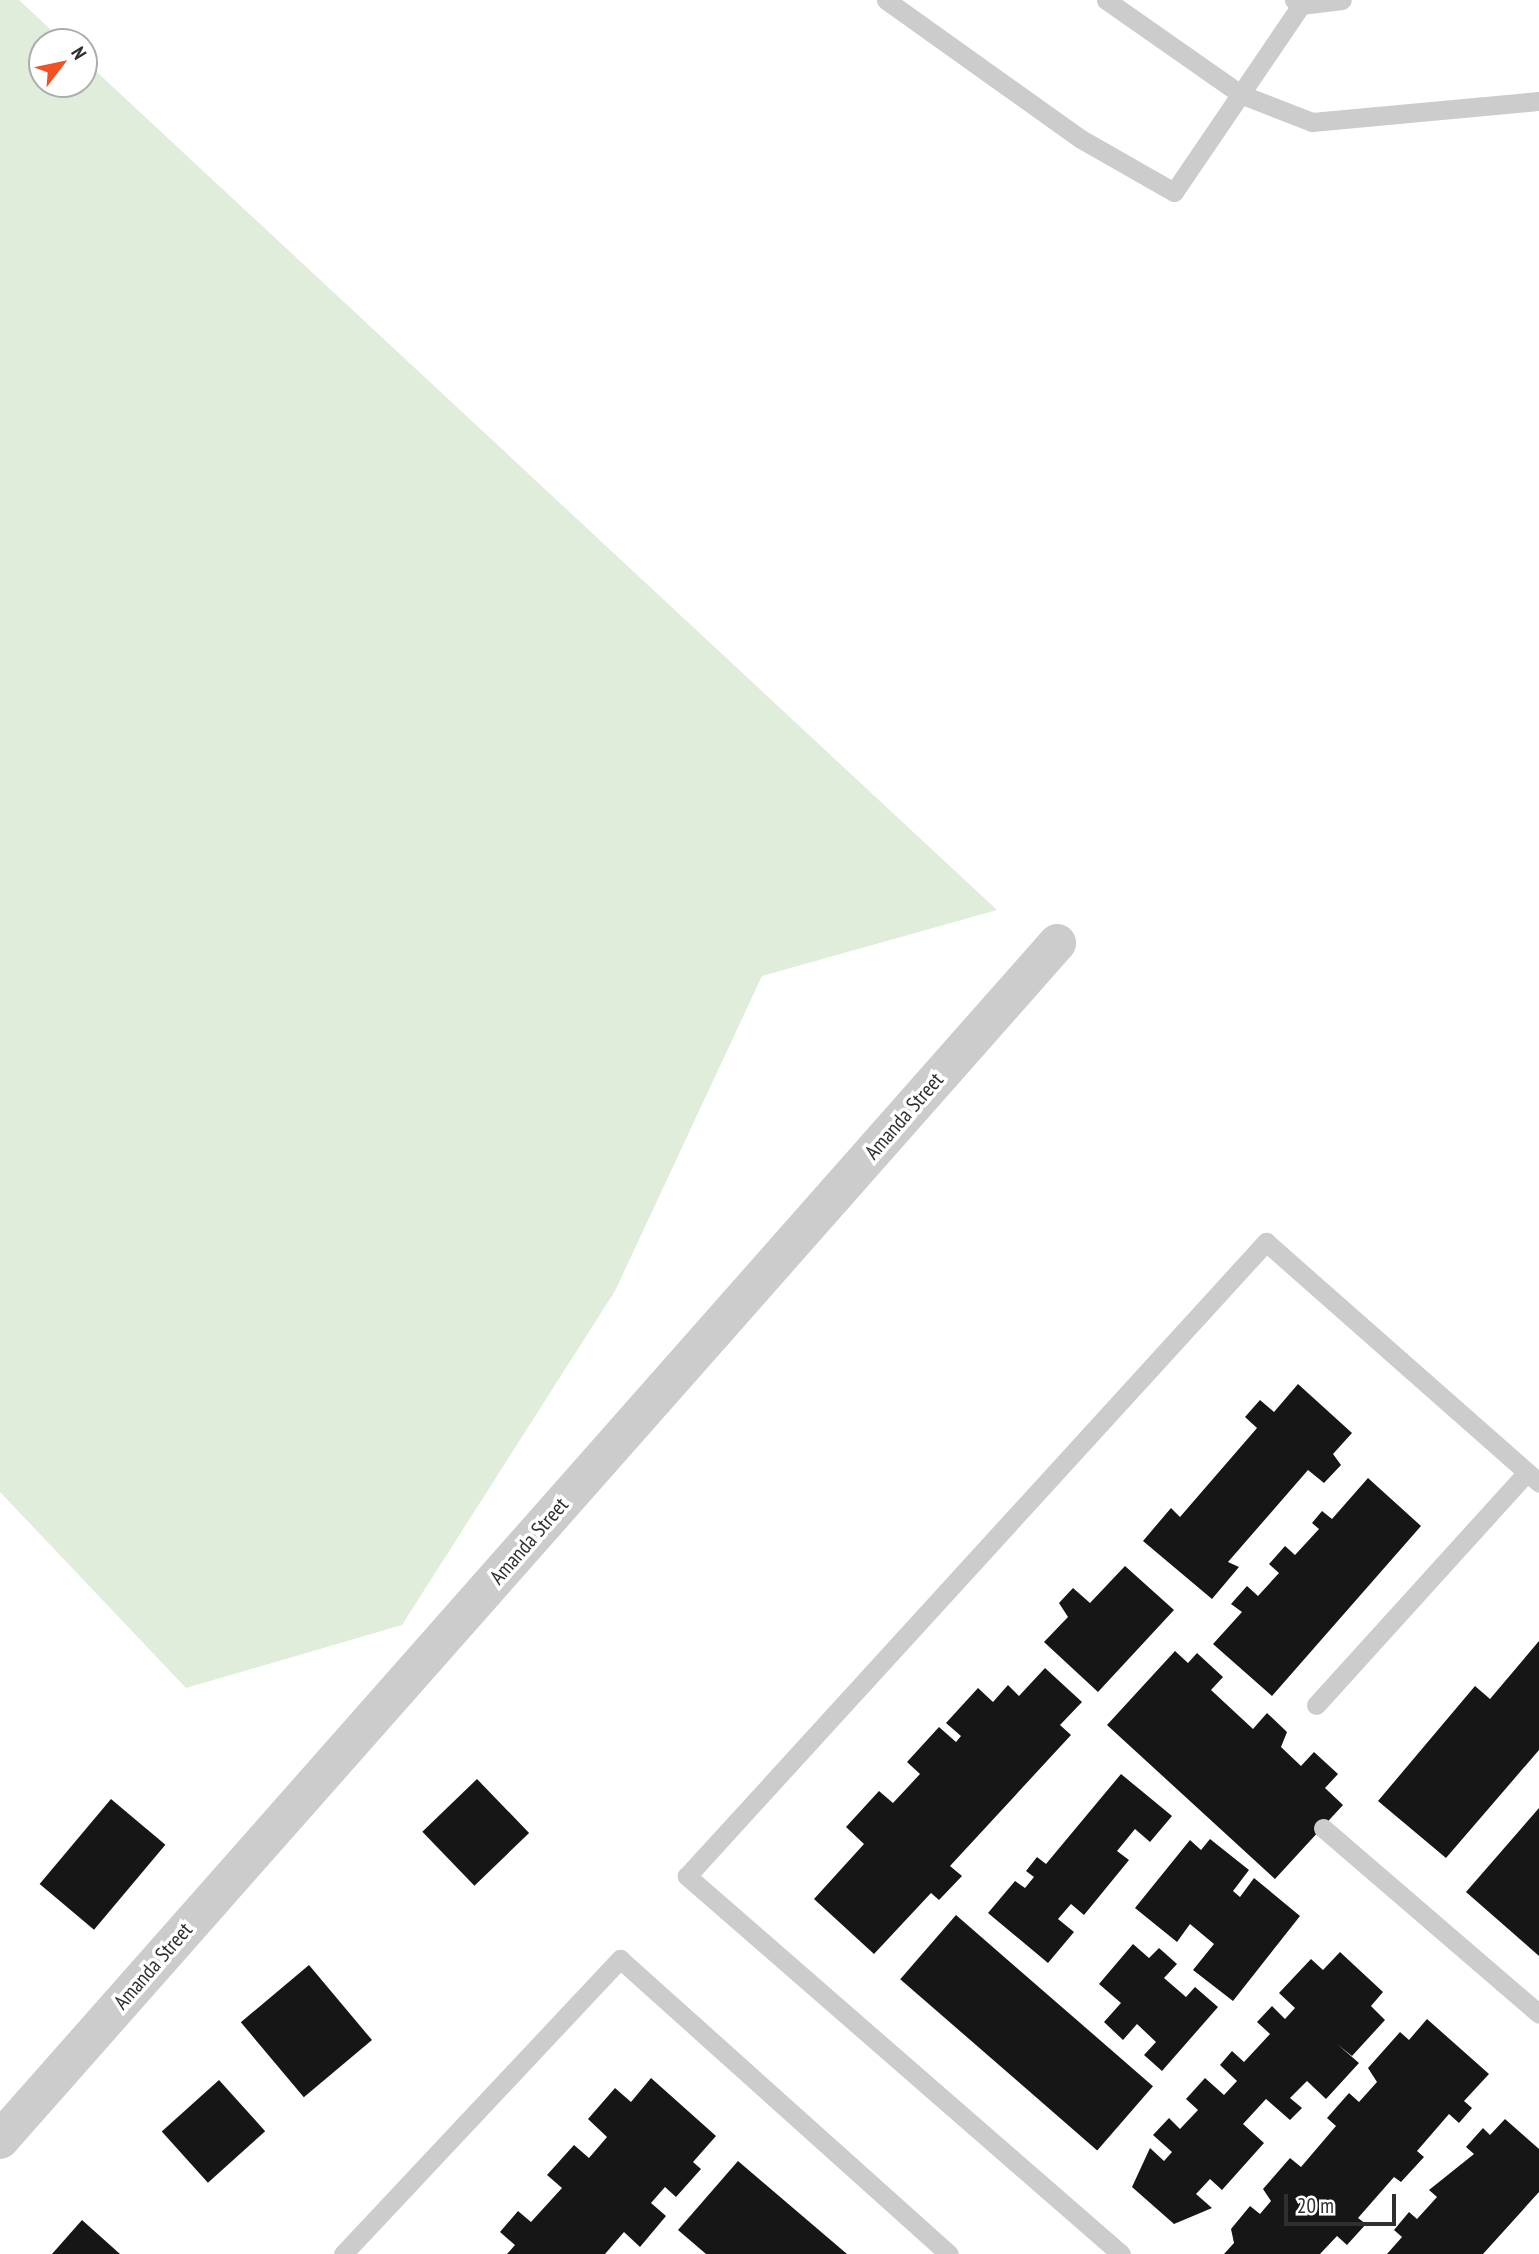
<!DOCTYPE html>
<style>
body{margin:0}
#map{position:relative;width:1539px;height:2254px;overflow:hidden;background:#fff;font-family:"PT Sans Narrow",sans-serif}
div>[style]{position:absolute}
.green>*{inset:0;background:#e0eddb}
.building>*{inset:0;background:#161616;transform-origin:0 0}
.service>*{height:19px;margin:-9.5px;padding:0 9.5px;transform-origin:9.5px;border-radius:9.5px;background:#ccc}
.minor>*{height:38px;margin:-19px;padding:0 19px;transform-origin:19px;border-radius:19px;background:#ccc}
span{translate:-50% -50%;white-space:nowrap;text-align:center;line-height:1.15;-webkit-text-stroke:7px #fff;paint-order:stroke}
.street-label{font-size:21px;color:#2f2f2f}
.north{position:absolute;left:28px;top:28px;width:70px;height:70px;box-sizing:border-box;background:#fff;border:2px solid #acacac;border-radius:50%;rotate:58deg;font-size:19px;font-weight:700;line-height:28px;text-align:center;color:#2f2f2f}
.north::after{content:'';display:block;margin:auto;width:24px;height:32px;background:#f25124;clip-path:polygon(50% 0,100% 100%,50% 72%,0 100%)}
.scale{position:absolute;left:1284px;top:2194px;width:112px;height:32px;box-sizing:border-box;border:4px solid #2f2f2f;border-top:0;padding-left:9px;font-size:21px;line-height:24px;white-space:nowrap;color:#2f2f2f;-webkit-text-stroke:5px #fff;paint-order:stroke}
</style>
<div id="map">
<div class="green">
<i style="clip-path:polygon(0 0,19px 0,64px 42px,42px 42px,42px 84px,84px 84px,84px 60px,997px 910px,762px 976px,615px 1291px,402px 1625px,186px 1688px,0 1492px)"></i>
</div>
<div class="building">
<i style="clip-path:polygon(1298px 1384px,1352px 1433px,1333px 1454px,1341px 1465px,1324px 1483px,1308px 1470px,1228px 1562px,1239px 1567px,1212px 1599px,1143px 1541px,1171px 1508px,1180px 1517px,1257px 1428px,1245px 1417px,1260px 1400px,1274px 1412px)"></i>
<i style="clip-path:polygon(1368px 1478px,1421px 1526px,1272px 1696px,1213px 1644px,1242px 1612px,1231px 1604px,1247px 1586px,1258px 1596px,1279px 1573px,1269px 1564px,1285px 1546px,1295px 1555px,1319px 1529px,1312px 1523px,1322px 1511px,1332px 1519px)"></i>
<i style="clip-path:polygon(1125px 1566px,1174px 1610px,1098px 1692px,1044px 1642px,1068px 1617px,1059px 1603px,1073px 1588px,1090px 1603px)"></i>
<i style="clip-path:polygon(1539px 1641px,1539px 1750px,1446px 1858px,1378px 1801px,1475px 1686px,1490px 1699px)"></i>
<i style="clip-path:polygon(1175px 1651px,1188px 1663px,1197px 1653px,1223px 1677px,1211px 1690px,1253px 1729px,1267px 1713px,1287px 1732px,1281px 1747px,1301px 1766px,1314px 1752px,1338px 1774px,1325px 1788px,1343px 1805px,1275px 1879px,1107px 1725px)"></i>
<i style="clip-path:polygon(1045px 1668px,1082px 1702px,1060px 1725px,1071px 1735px,950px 1866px,962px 1876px,939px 1900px,931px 1893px,874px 1954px,814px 1899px,864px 1844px,846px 1827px,879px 1791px,893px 1803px,920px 1774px,907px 1762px,939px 1727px,956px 1742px,961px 1736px,946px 1723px,978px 1688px,993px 1702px,1008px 1685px,1019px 1696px)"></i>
<i style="clip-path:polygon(1121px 1774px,1172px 1816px,1150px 1842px,1135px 1829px,1117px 1851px,1129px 1860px,1084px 1915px,1071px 1904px,1058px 1919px,1074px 1932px,1048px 1963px,988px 1913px,1015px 1881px,1025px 1888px,1034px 1877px,1026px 1871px,1037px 1857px,1046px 1864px)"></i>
<i style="left:477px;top:1779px;width:75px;height:76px;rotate:46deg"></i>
<i style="left:111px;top:1799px;width:71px;height:111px;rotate:40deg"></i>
<i style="clip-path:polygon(1539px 1808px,1539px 1956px,1466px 1892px)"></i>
<i style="clip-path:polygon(1210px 1839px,1249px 1870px,1233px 1891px,1240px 1897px,1254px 1878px,1300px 1916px,1233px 2001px,1193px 1970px,1214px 1944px,1190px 1924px,1177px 1942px,1135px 1908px,1190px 1840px,1201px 1850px)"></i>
<i style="left:956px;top:1915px;width:261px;height:85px;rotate:41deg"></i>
<i style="clip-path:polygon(1133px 1944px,1149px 1958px,1159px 1948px,1177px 1964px,1164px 1978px,1186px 1997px,1195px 1987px,1218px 2007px,1162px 2071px,1144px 2055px,1156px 2042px,1137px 2024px,1123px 2040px,1104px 2022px,1121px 2003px,1099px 1984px)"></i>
<i style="clip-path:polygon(1340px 1952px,1383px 1992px,1371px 2006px,1385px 2020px,1352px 2056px,1337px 2044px,1359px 2063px,1326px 2099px,1307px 2081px,1290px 2098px,1302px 2108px,1290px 2120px,1266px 2099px,1243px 2124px,1264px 2143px,1222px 2190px,1210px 2179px,1196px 2194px,1212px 2208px,1174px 2224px,1132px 2187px,1150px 2148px,1164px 2161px,1172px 2152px,1153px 2135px,1169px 2118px,1180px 2129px,1198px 2110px,1186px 2099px,1205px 2078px,1224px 2095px,1237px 2081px,1220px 2065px,1232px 2051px,1244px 2062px,1270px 2034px,1257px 2022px,1272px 2006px,1285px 2019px,1295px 2008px,1279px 1993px,1311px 1959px,1323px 1970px)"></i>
<i style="left:309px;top:1965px;width:98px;height:89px;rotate:50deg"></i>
<i style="clip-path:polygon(1427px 2019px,1489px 2074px,1464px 2101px,1472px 2108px,1459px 2123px,1449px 2114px,1417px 2151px,1424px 2157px,1401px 2182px,1394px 2177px,1358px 2218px,1366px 2224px,1347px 2245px,1337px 2236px,1320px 2254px,1224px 2254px,1234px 2243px,1231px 2229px,1250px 2206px,1260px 2214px,1271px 2201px,1263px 2189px,1290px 2158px,1301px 2167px,1336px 2126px,1327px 2118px,1349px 2093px,1359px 2102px,1377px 2082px,1368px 2068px,1400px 2032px,1409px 2040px)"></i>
<i style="clip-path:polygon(651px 2078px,716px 2136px,693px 2162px,701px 2169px,676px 2197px,665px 2187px,651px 2203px,666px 2216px,640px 2247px,624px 2232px,605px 2254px,507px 2254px,515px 2245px,500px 2232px,518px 2211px,531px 2222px,562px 2188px,547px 2175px,574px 2145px,589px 2158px,607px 2137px,588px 2119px,615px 2088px,631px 2102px)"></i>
<i style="left:219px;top:2080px;width:69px;height:77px;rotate:48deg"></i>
<i style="clip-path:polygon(1505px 2119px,1539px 2149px,1539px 2192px,1483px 2254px,1387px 2254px,1402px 2237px,1394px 2230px,1409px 2212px,1417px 2219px,1437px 2197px,1429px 2190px,1474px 2154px,1466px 2147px,1483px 2128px,1490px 2135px)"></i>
<i style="clip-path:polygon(738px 2161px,847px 2254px,706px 2254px,678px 2230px)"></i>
<i style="clip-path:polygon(82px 2220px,120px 2254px,52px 2254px)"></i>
</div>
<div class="service">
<i style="left:886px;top:0;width:239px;rotate:35.5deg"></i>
<i style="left:1081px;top:139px;width:107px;rotate:29.7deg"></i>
<i style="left:1174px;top:192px;width:226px;rotate:-55.8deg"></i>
<i style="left:1106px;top:0;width:164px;rotate:35deg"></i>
<i style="left:1240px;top:94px;width:77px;rotate:21.3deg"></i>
<i style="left:1312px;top:122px;width:228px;rotate:-5.3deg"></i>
<i style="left:1294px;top:0;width:9px;rotate:36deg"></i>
<i style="left:1301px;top:5px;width:41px;rotate:-7deg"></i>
<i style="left:1316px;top:1705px;width:314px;rotate:-47.8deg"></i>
<i style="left:1323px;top:1828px;width:285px;rotate:40.7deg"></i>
<i style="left:343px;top:2254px;width:405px;rotate:-46.8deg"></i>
<i style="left:620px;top:1959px;width:442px;rotate:41.9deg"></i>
<i style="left:1121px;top:2254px;width:576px;rotate:-138.95deg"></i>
<i style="left:687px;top:1876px;width:859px;rotate:-47.6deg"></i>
<i style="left:1266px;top:1242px;width:364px;rotate:41.4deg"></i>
</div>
<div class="minor">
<i style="left:0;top:2140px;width:1597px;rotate:-48.55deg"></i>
</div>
<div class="street-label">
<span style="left:904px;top:1116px;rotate:-49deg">Amanda Street</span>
<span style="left:529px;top:1541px;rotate:-49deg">Amanda Street</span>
<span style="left:153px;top:1966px;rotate:-49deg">Amanda Street</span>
</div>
<div class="north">N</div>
<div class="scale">20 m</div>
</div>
